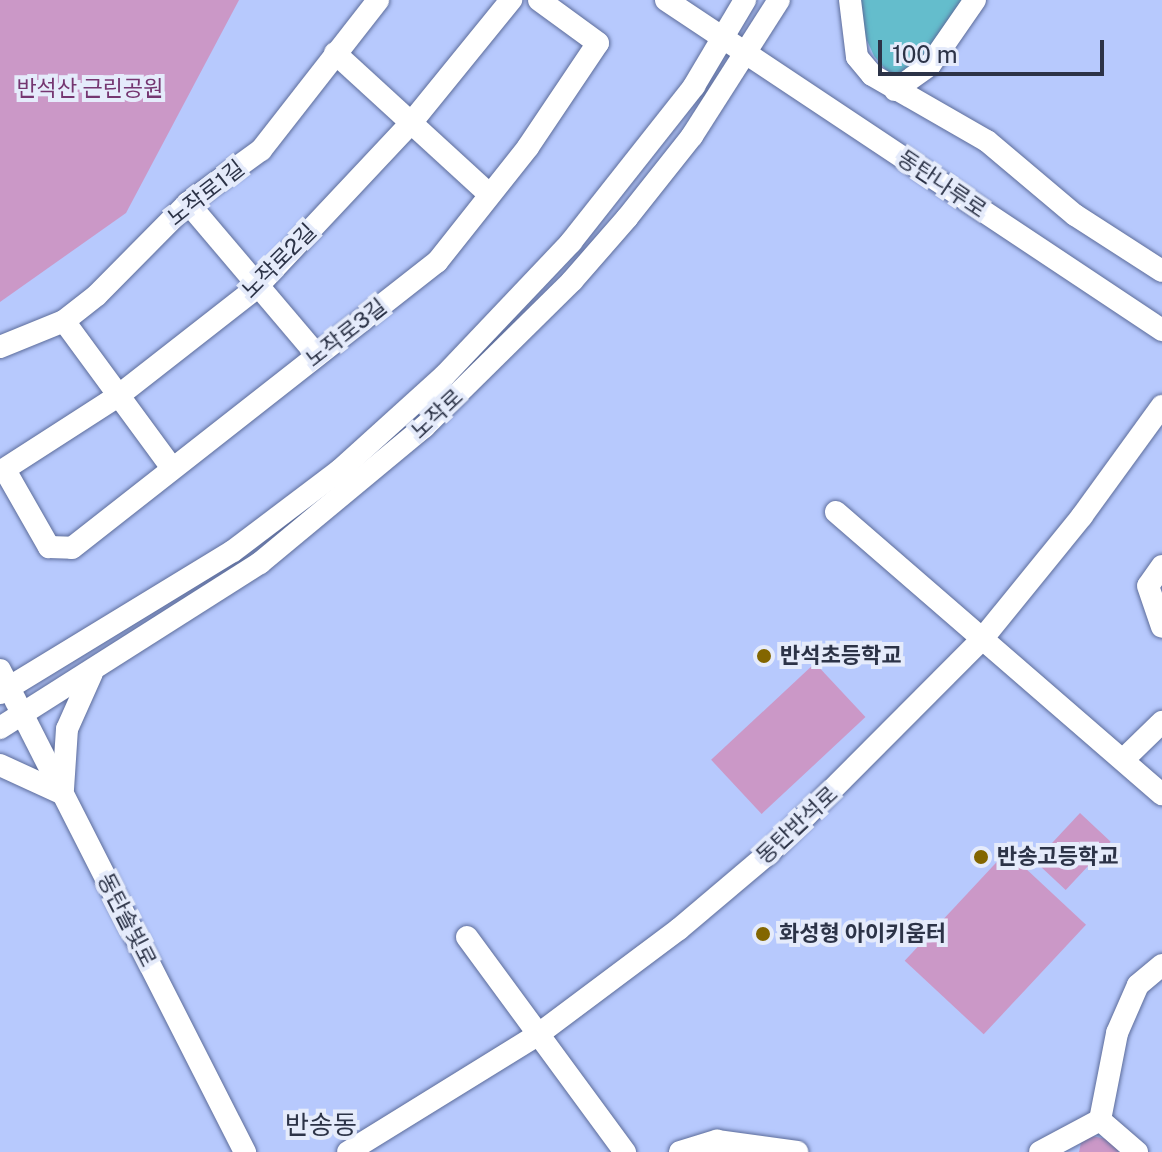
<!DOCTYPE html>
<meta charset="utf-8">
<style>
body{margin:0}
#map{position:relative;width:1162px;height:1152px;overflow:hidden;background:#b7c9fd;font-family:"Public Sans","Noto Sans KR",sans-serif}
div>[style]{position:absolute}
.green>*{inset:0;background:#cb98c7;transform-origin:0 0}
.water>*{inset:0;background:#64bdcc}
.roads{filter:drop-shadow(0 0 2px #5c6c9a) drop-shadow(0 0 2px #5c6c9a)}
.minor>*{height:22px;margin:-11px;padding:0 11px;transform-origin:11px;border-radius:11px;background:#fff}
.dots>*{width:22px;height:22px;translate:-50% -50%;box-sizing:border-box;border:4px solid #e5ebfb;border-radius:50%}
span{translate:-50% -50%;white-space:nowrap;text-align:center;line-height:1.15;-webkit-text-stroke:8px #e5ebfb;paint-order:stroke}
.park-label{font-size:22px;color:#753671}
.street-label{font-size:22px;color:#2c3347}
.poi-label{font-size:22px;color:#2c3347;font-weight:700}
.left{translate:0 -50%;text-align:left}
.quarter-label{font-size:26px;color:#2c3347}
.scale{position:absolute;left:878px;top:40px;width:226px;height:36px;box-sizing:border-box;border:4px solid #2c3347;border-top:0;padding-left:10px;font-size:24px;line-height:28px;white-space:nowrap;color:#2c3347;-webkit-text-stroke:6px #e5ebfb;paint-order:stroke}
</style>
<div id="map">
<div class="green">
<i style="clip-path:polygon(0 0,239px 0,126px 213px,0 302px)"></i>
<i style="left:815px;top:663px;width:74px;height:142px;rotate:47deg"></i>
<i style="left:1080px;top:813px;width:42px;height:66px;rotate:43deg"></i>
<i style="left:1007px;top:851px;width:108px;height:150px;rotate:43deg"></i>
<i style="clip-path:polygon(1083px 1134px,1120px 1142px,1118px 1152px,1079px 1152px)"></i>
</div>
<div class="water">
<i style="clip-path:polygon(860px 0,963px 0,934px 49px,906px 72px,888px 72px,874px 56px,861px 27px)"></i>
</div>
<div class="roads">
<div class="minor">
<i style="left:666px;top:0;width:596px;rotate:33.64deg"></i>
<i style="left:850px;top:0;width:57px;rotate:83deg"></i>
<i style="left:857px;top:57px;width:23px;rotate:50deg"></i>
<i style="left:872px;top:75px;width:133px;rotate:29.9deg"></i>
<i style="left:987px;top:141px;width:115px;rotate:40.1deg"></i>
<i style="left:1075px;top:215px;width:103px;rotate:32.8deg"></i>
<i style="left:335px;top:53px;width:209px;rotate:42.5deg"></i>
<i style="left:895px;top:90px;width:43px;rotate:-35.5deg"></i>
<i style="left:930px;top:65px;width:79px;rotate:-55.3deg"></i>
<i style="left:188px;top:203px;width:199px;rotate:49.7deg"></i>
<i style="left:64px;top:321px;width:182px;rotate:53.7deg"></i>
<i style="left:0;top:347px;width:69px;rotate:-22.1deg"></i>
<i style="left:64px;top:321px;width:42px;rotate:-38.2deg"></i>
<i style="left:97px;top:295px;width:129px;rotate:-45.3deg"></i>
<i style="left:188px;top:203px;width:90px;rotate:-36deg"></i>
<i style="left:261px;top:150px;width:190px;rotate:-52deg"></i>
<i style="left:5px;top:470px;width:89px;rotate:60.3deg"></i>
<i style="left:49px;top:547px;width:23px;rotate:2deg"></i>
<i style="left:72px;top:548px;width:464px;rotate:-38.1deg"></i>
<i style="left:437px;top:262px;width:147px;rotate:-51.6deg"></i>
<i style="left:528px;top:147px;width:125px;rotate:-56.1deg"></i>
<i style="left:598px;top:43px;width:73px;rotate:-143.9deg"></i>
<i style="left:0;top:472px;width:140px;rotate:-32.8deg"></i>
<i style="left:118px;top:396px;width:175px;rotate:-38deg"></i>
<i style="left:256px;top:288px;width:226px;rotate:-46.8deg"></i>
<i style="left:411px;top:123px;width:159px;rotate:-50.9deg"></i>
<i style="left:836px;top:512px;width:431px;rotate:40.9deg"></i>
<i style="left:1162px;top:566px;width:24px;rotate:125deg"></i>
<i style="left:1148px;top:586px;width:43px;rotate:71.1deg"></i>
<i style="left:0;top:670px;width:541px;rotate:63.06deg"></i>
<i style="left:0;top:693px;width:273px;rotate:-31.4deg"></i>
<i style="left:233px;top:551px;width:134px;rotate:-37.1deg"></i>
<i style="left:340px;top:470px;width:140px;rotate:-42.1deg"></i>
<i style="left:444px;top:376px;width:185px;rotate:-46.5deg"></i>
<i style="left:571px;top:242px;width:199px;rotate:-51.7deg"></i>
<i style="left:694px;top:86px;width:100px;rotate:-59.3deg"></i>
<i style="left:0;top:728px;width:308px;rotate:-32.4deg"></i>
<i style="left:260px;top:563px;width:213px;rotate:-39.7deg"></i>
<i style="left:424px;top:427px;width:208px;rotate:-44.6deg"></i>
<i style="left:572px;top:281px;width:84px;rotate:-48.9deg"></i>
<i style="left:627px;top:218px;width:105px;rotate:-51.6deg"></i>
<i style="left:692px;top:136px;width:161px;rotate:-57.4deg"></i>
<i style="left:1125px;top:758px;width:52px;rotate:-44.2deg"></i>
<i style="left:0;top:765px;width:69px;rotate:24.7deg"></i>
<i style="left:63px;top:789px;width:60px;rotate:-86.2deg"></i>
<i style="left:67px;top:729px;width:61px;rotate:-65.9deg"></i>
<i style="left:467px;top:937px;width:267px;rotate:53.7deg"></i>
<i style="left:1100px;top:1120px;width:89px;rotate:-78.9deg"></i>
<i style="left:1117px;top:1033px;width:52px;rotate:-66.4deg"></i>
<i style="left:1138px;top:985px;width:31px;rotate:-40deg"></i>
<i style="left:348px;top:1152px;width:221px;rotate:-31.7deg"></i>
<i style="left:536px;top:1036px;width:179px;rotate:-36.8deg"></i>
<i style="left:679px;top:929px;width:118px;rotate:-40.2deg"></i>
<i style="left:769px;top:853px;width:303px;rotate:-45.1deg"></i>
<i style="left:983px;top:638px;width:157px;rotate:-50.9deg"></i>
<i style="left:1082px;top:516px;width:136px;rotate:-54deg"></i>
<i style="left:680px;top:1152px;width:39px;rotate:-17deg"></i>
<i style="left:717px;top:1141px;width:81px;rotate:7.8deg"></i>
<i style="left:1040px;top:1152px;width:68px;rotate:-28.1deg"></i>
<i style="left:1100px;top:1120px;width:49px;rotate:40.9deg"></i>
</div>
</div>
<div class="dots">
<i style="left:764px;top:656px;background:#836600"></i>
<i style="left:981px;top:857px;background:#836600"></i>
<i style="left:763px;top:934px;background:#836600"></i>
</div>
<div class="park-label">
<span style="left:90px;top:89px">반석산 근린공원</span>
</div>
<div class="street-label">
<span style="left:942px;top:184px;rotate:34deg">동탄나루로</span>
<span style="left:206px;top:193px;rotate:-38deg">노작로1길</span>
<span style="left:279px;top:261px;rotate:-45deg">노작로2길</span>
<span style="left:346px;top:333px;rotate:-38deg">노작로3길</span>
<span style="left:437px;top:414px;rotate:-43deg">노작로</span>
<span style="left:797px;top:825px;rotate:-43deg">동탄반석로</span>
<span style="left:127px;top:920px;rotate:63deg">동탄솔빛로</span>
</div>
<div class="poi-label">
<span class="left" style="left:780px;top:656px">반석초등학교</span>
<span class="left" style="left:997px;top:857px">반송고등학교</span>
<span class="left" style="left:779px;top:934px">화성형 아이키움터</span>
</div>
<div class="quarter-label">
<span style="left:321px;top:1125px">반송동</span>
</div>
<div class="scale">100 m</div>
</div>
